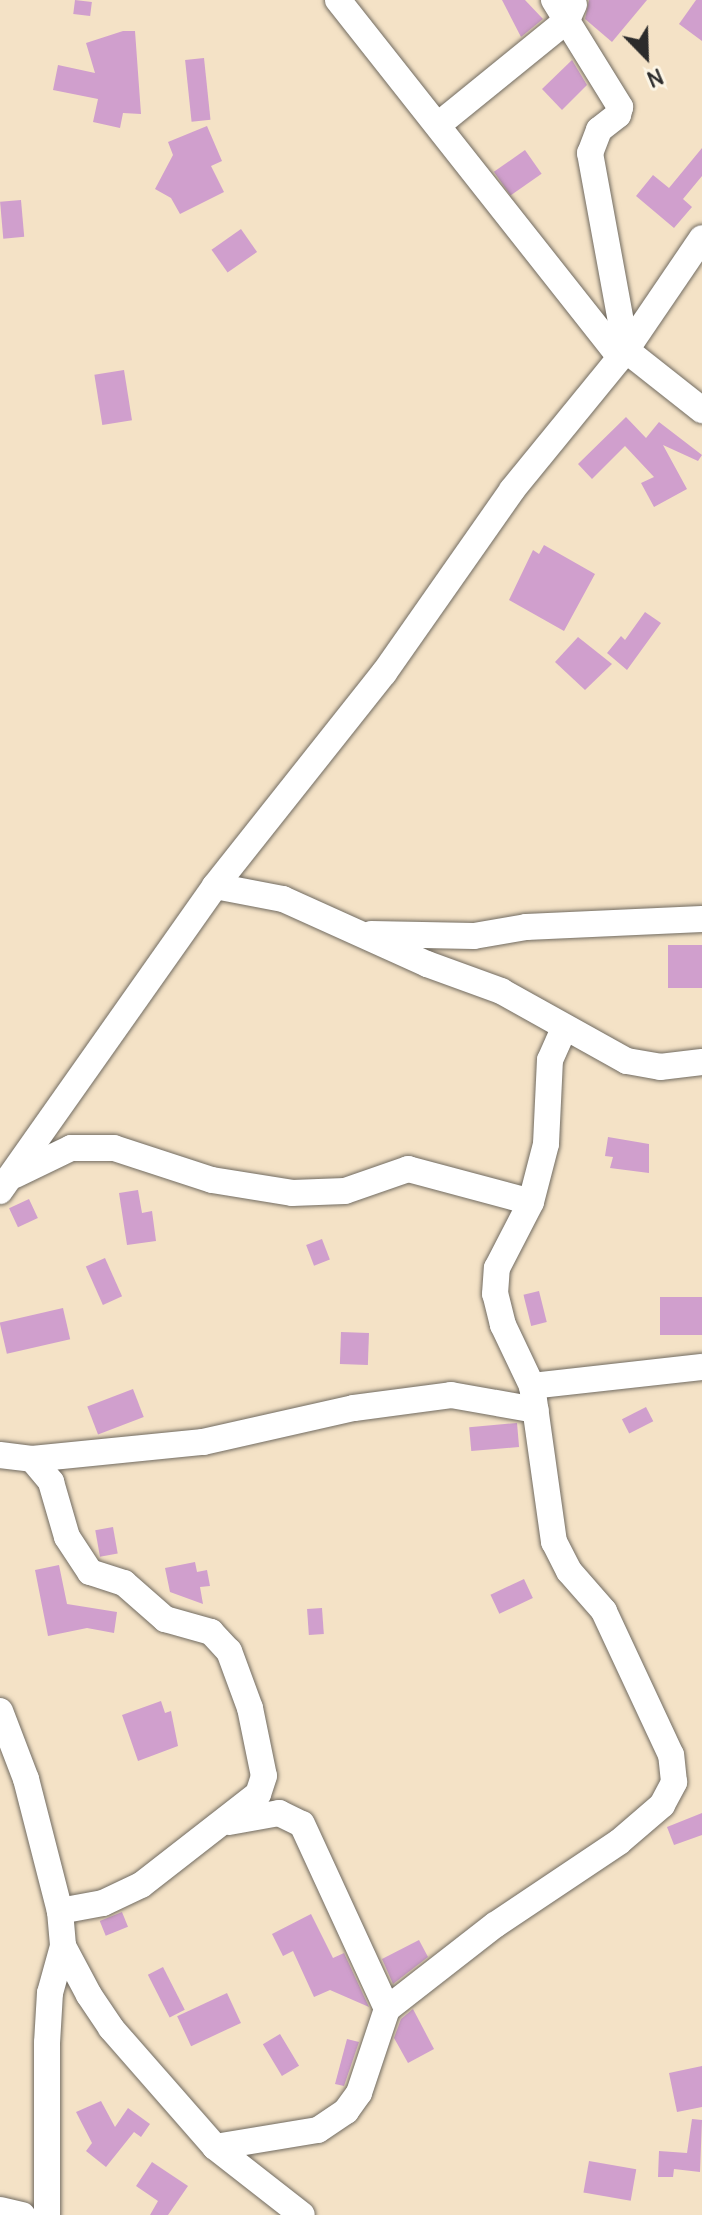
<!DOCTYPE html>
<style>
body{margin:0}
#map{position:relative;width:702px;height:2215px;overflow:hidden;background:#f4e2c6;font-family:Delius,sans-serif}
div>[style]{position:absolute}
.building>*{inset:0;background:#d09fcd;transform-origin:0 0}
.roads{filter:drop-shadow(0 0 2px #716b61) drop-shadow(0 0 2px #716b61)}
.minor>*{height:26px;margin:-13px;padding:0 13px;transform-origin:13px;border-radius:13px;background:#fff}
span{translate:-50% -50%;white-space:nowrap;text-align:center;line-height:1.15;-webkit-text-stroke:8px #fcf5e5;paint-order:stroke}
.north{position:absolute;left:606px;top:16px;width:80px;height:80px;-webkit-text-stroke:6px #fcf5e5;paint-order:stroke;rotate:157deg;font-size:22px;font-weight:700;line-height:32px;text-align:center;color:#2b2b2b}
.north::after{content:'';display:block;margin:auto;width:28px;height:36px;background:#2b2b2b;clip-path:polygon(50% 0,100% 100%,50% 72%,0 100%)}
</style>
<div id="map">
<div class="building">
<i style="left:75px;top:0;width:17px;height:14px;rotate:7deg"></i>
<i style="clip-path:polygon(502px 0,525px 0,543px 19px,521px 37px)"></i>
<i style="clip-path:polygon(589px 0,647px 0,612px 42px,585px 19px)"></i>
<i style="clip-path:polygon(696px 0,702px 0,702px 41px,679px 24px)"></i>
<i style="clip-path:polygon(123px 31px,135px 31px,141px 114px,123px 113px,120px 128px,93px 122px,98px 99px,53px 90px,58px 65px,95px 73px,86px 43px)"></i>
<i style="left:204px;top:58px;width:62px;height:19px;rotate:84deg"></i>
<i style="clip-path:polygon(572px 60px,587px 85px,562px 110px,542px 89px)"></i>
<i style="clip-path:polygon(207px 126px,222px 161px,211px 166px,224px 192px,180px 214px,171px 198px,155px 189px,173px 155px,168px 142px)"></i>
<i style="clip-path:polygon(702px 148px,702px 176px,683px 199px,692px 207px,674px 228px,636px 196px,653px 175px,669px 188px)"></i>
<i style="left:525px;top:150px;width:29px;height:38px;rotate:55deg"></i>
<i style="left:21px;top:200px;width:37px;height:21px;rotate:85deg"></i>
<i style="left:241px;top:229px;width:28px;height:36px;rotate:55deg"></i>
<i style="left:124px;top:370px;width:51px;height:30px;rotate:81deg"></i>
<i style="clip-path:polygon(626px 417px,646px 438px,659px 422px,702px 455px,698px 461px,663px 445px,687px 489px,654px 507px,641px 483px,654px 477px,625px 446px,592px 479px,578px 464px)"></i>
<i style="clip-path:polygon(544px 545px,595px 574px,564px 631px,509px 600px,533px 550px,539px 554px)"></i>
<i style="clip-path:polygon(645px 612px,661px 623px,627px 670px,607px 653px,621px 636px,625px 640px)"></i>
<i style="clip-path:polygon(578px 637px,612px 664px,585px 690px,555px 662px)"></i>
<i style="left:668px;top:945px;width:34px;height:43px"></i>
<i style="clip-path:polygon(608px 1137px,649px 1144px,649px 1173px,610px 1168px,613px 1157px,605px 1156px)"></i>
<i style="clip-path:polygon(138px 1190px,142px 1213px,152px 1211px,156px 1241px,127px 1245px,119px 1193px)"></i>
<i style="left:29px;top:1199px;width:21px;height:22px;rotate:65deg"></i>
<i style="left:322px;top:1239px;width:22px;height:17px;rotate:69deg"></i>
<i style="left:105px;top:1258px;width:42px;height:21px;rotate:66deg"></i>
<i style="left:539px;top:1291px;width:32px;height:16px;rotate:76deg"></i>
<i style="left:702px;top:1297px;width:38px;height:42px;rotate:90deg"></i>
<i style="left:63px;top:1308px;width:32px;height:65px;rotate:77deg"></i>
<i style="left:341px;top:1332px;width:28px;height:32px;rotate:2deg"></i>
<i style="left:133px;top:1389px;width:30px;height:49px;rotate:69deg"></i>
<i style="left:646px;top:1407px;width:16px;height:27px;rotate:63deg"></i>
<i style="left:517px;top:1423px;width:24px;height:48px;rotate:85deg"></i>
<i style="left:113px;top:1527px;width:27px;height:18px;rotate:80deg"></i>
<i style="clip-path:polygon(195px 1562px,197px 1572px,207px 1570px,210px 1586px,200px 1587px,203px 1604px,170px 1592px,165px 1568px)"></i>
<i style="clip-path:polygon(59px 1565px,67px 1604px,117px 1612px,114px 1633px,87px 1628px,48px 1636px,35px 1570px)"></i>
<i style="left:524px;top:1579px;width:21px;height:37px;rotate:65deg"></i>
<i style="left:322px;top:1608px;width:26px;height:15px;rotate:86deg"></i>
<i style="clip-path:polygon(161px 1701px,165px 1713px,171px 1711px,178px 1746px,138px 1761px,122px 1715px)"></i>
<i style="clip-path:polygon(702px 1813px,702px 1835px,674px 1845px,667px 1827px)"></i>
<i style="left:122px;top:1912px;width:16px;height:24px;rotate:68deg"></i>
<i style="clip-path:polygon(311px 1914px,333px 1958px,344px 1953px,369px 2007px,330px 1990px,314px 1997px,293px 1951px,283px 1956px,272px 1934px)"></i>
<i style="clip-path:polygon(419px 1940px,428px 1957px,393px 1984px,382px 1959px)"></i>
<i style="left:163px;top:1967px;width:48px;height:17px;rotate:63deg"></i>
<i style="left:227px;top:1993px;width:33px;height:55px;rotate:65deg"></i>
<i style="clip-path:polygon(413px 2009px,434px 2049px,408px 2063px,394px 2038px,401px 2019px)"></i>
<i style="left:280px;top:2034px;width:37px;height:20px;rotate:59deg"></i>
<i style="clip-path:polygon(347px 2039px,359px 2042px,344px 2086px,335px 2084px)"></i>
<i style="clip-path:polygon(702px 2066px,702px 2107px,677px 2112px,669px 2073px)"></i>
<i style="clip-path:polygon(101px 2101px,115px 2127px,128px 2108px,150px 2124px,141px 2137px,134px 2132px,106px 2167px,86px 2151px,92px 2143px,76px 2112px)"></i>
<i style="clip-path:polygon(692px 2119px,702px 2120px,700px 2172px,674px 2169px,673px 2177px,658px 2177px,659px 2151px,687px 2153px)"></i>
<i style="left:589px;top:2161px;width:48px;height:32px;rotate:10deg"></i>
<i style="clip-path:polygon(152px 2162px,188px 2186px,168px 2215px,150px 2215px,158px 2201px,136px 2186px)"></i>
</div>
<div class="roads">
<div class="minor">
<i style="left:338px;top:0;width:455px;rotate:51.7deg"></i>
<i style="left:554px;top:0;width:126px;rotate:58.3deg"></i>
<i style="left:620px;top:107px;width:8px;rotate:104deg"></i>
<i style="left:618px;top:115px;width:24px;rotate:142deg"></i>
<i style="left:599px;top:130px;width:25px;rotate:111deg"></i>
<i style="left:590px;top:153px;width:200px;rotate:79.6deg"></i>
<i style="left:626px;top:350px;width:97px;rotate:38.3deg"></i>
<i style="left:438px;top:125px;width:166px;rotate:-39.1deg"></i>
<i style="left:567px;top:20px;width:17px;rotate:-66deg"></i>
<i style="left:215px;top:886px;width:69px;rotate:10.8deg"></i>
<i style="left:283px;top:899px;width:158px;rotate:24.3deg"></i>
<i style="left:427px;top:964px;width:79px;rotate:20deg"></i>
<i style="left:501px;top:991px;width:144px;rotate:29.1deg"></i>
<i style="left:627px;top:1061px;width:34px;rotate:10deg"></i>
<i style="left:660px;top:1067px;width:42px;rotate:-6.8deg"></i>
<i style="left:371px;top:934px;width:103px;rotate:1.1deg"></i>
<i style="left:474px;top:936px;width:53px;rotate:-9.8deg"></i>
<i style="left:526px;top:927px;width:176px;rotate:-2.6deg"></i>
<i style="left:15px;top:1175px;width:62px;rotate:-25.7deg"></i>
<i style="left:71px;top:1148px;width:43px"></i>
<i style="left:114px;top:1148px;width:103px;rotate:18.1deg"></i>
<i style="left:212px;top:1180px;width:81px;rotate:9.2deg"></i>
<i style="left:292px;top:1193px;width:53px;rotate:-2.2deg"></i>
<i style="left:345px;top:1191px;width:67px;rotate:-19.2deg"></i>
<i style="left:408px;top:1169px;width:127px;rotate:15deg"></i>
<i style="left:0;top:1191px;width:373px;rotate:-54.8deg"></i>
<i style="left:215px;top:886px;width:272px;rotate:-51.6deg"></i>
<i style="left:384px;top:673px;width:223px;rotate:-55deg"></i>
<i style="left:512px;top:490px;width:181px;rotate:-50.8deg"></i>
<i style="left:626px;top:350px;width:135px;rotate:-55.8deg"></i>
<i style="left:532px;top:1386px;width:171px;rotate:-6.4deg"></i>
<i style="left:0;top:1455px;width:32px;rotate:7deg"></i>
<i style="left:32px;top:1459px;width:172px;rotate:-5.7deg"></i>
<i style="left:203px;top:1442px;width:155px;rotate:-12.7deg"></i>
<i style="left:354px;top:1408px;width:98px;rotate:-7.6deg"></i>
<i style="left:451px;top:1395px;width:86px;rotate:10deg"></i>
<i style="left:32px;top:1459px;width:30px;rotate:50deg"></i>
<i style="left:51px;top:1482px;width:57px;rotate:73.8deg"></i>
<i style="left:67px;top:1537px;width:42px;rotate:56.7deg"></i>
<i style="left:90px;top:1572px;width:36px;rotate:18deg"></i>
<i style="left:124px;top:1583px;width:55px;rotate:41.3deg"></i>
<i style="left:165px;top:1619px;width:48px;rotate:15.8deg"></i>
<i style="left:211px;top:1632px;width:26px;rotate:47deg"></i>
<i style="left:229px;top:1651px;width:61px;rotate:69.8deg"></i>
<i style="left:250px;top:1708px;width:69px;rotate:78.4deg"></i>
<i style="left:264px;top:1776px;width:19px;rotate:108deg"></i>
<i style="left:258px;top:1794px;width:148px;rotate:142.1deg"></i>
<i style="left:141px;top:1885px;width:42px;rotate:154.7deg"></i>
<i style="left:103px;top:1903px;width:44px;rotate:169.5deg"></i>
<i style="left:0;top:1711px;width:73px;rotate:69.1deg"></i>
<i style="left:26px;top:1779px;width:136px;rotate:75.6deg"></i>
<i style="left:60px;top:1911px;width:35px;rotate:85deg"></i>
<i style="left:63px;top:1946px;width:55px;rotate:62deg"></i>
<i style="left:89px;top:1995px;width:40px;rotate:56deg"></i>
<i style="left:111px;top:2028px;width:158px;rotate:48.8deg"></i>
<i style="left:215px;top:2147px;width:110px;rotate:38deg"></i>
<i style="left:229px;top:1822px;width:51px;rotate:-10.2deg"></i>
<i style="left:279px;top:1813px;width:25px;rotate:26deg"></i>
<i style="left:302px;top:1824px;width:204px;rotate:65.3deg"></i>
<i style="left:215px;top:2147px;width:104px;rotate:-9.4deg"></i>
<i style="left:318px;top:2130px;width:34px;rotate:-34deg"></i>
<i style="left:346px;top:2111px;width:22px;rotate:-54deg"></i>
<i style="left:359px;top:2093px;width:89px;rotate:-71.6deg"></i>
<i style="left:387px;top:2009px;width:137px;rotate:-37.9deg"></i>
<i style="left:495px;top:1925px;width:149px;rotate:-33.8deg"></i>
<i style="left:619px;top:1842px;width:57px;rotate:-40.7deg"></i>
<i style="left:662px;top:1805px;width:26px;rotate:-62deg"></i>
<i style="left:674px;top:1782px;width:27px;rotate:-96deg"></i>
<i style="left:671px;top:1755px;width:159px;rotate:-115deg"></i>
<i style="left:604px;top:1611px;width:53px;rotate:-131.2deg"></i>
<i style="left:569px;top:1571px;width:33px;rotate:-117deg"></i>
<i style="left:554px;top:1542px;width:158px;rotate:-98deg"></i>
<i style="left:532px;top:1386px;width:68px;rotate:-115.4deg"></i>
<i style="left:503px;top:1325px;width:32px;rotate:-104deg"></i>
<i style="left:495px;top:1294px;width:26px;rotate:-86deg"></i>
<i style="left:497px;top:1268px;width:74px;rotate:-62.7deg"></i>
<i style="left:531px;top:1202px;width:60px;rotate:-75.5deg"></i>
<i style="left:546px;top:1144px;width:84px;rotate:-87.3deg"></i>
<i style="left:550px;top:1060px;width:36px;rotate:-66deg"></i>
<i style="left:0;top:2210px;width:23px;rotate:13deg"></i>
<i style="left:47px;top:2215px;width:172px;rotate:-90deg"></i>
<i style="left:47px;top:2043px;width:50px;rotate:-86.6deg"></i>
<i style="left:50px;top:1993px;width:49px;rotate:-74.5deg"></i>
</div>
</div>
<div class="north">N</div>
</div>
